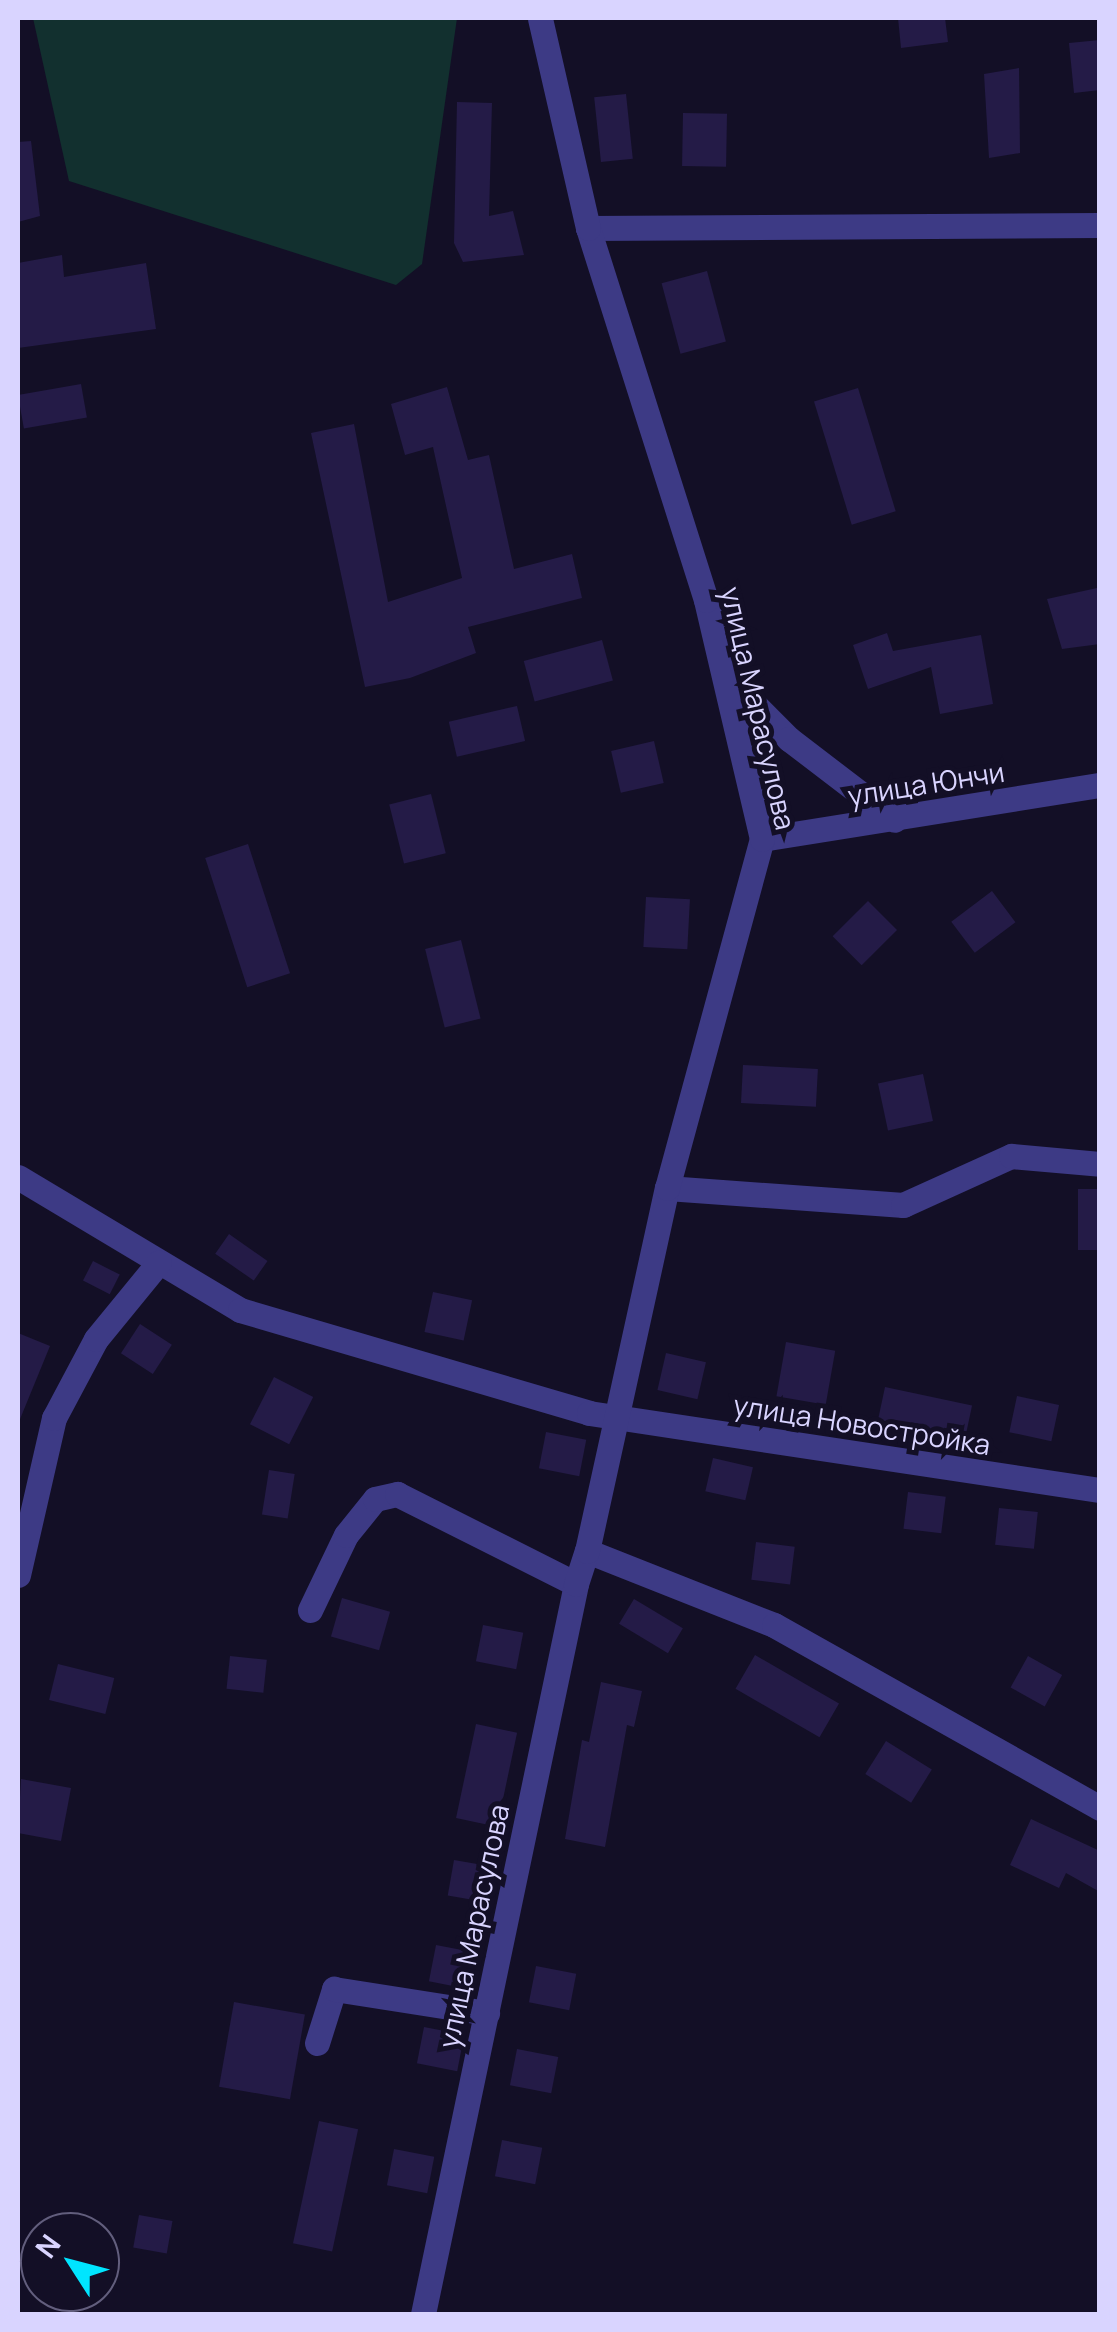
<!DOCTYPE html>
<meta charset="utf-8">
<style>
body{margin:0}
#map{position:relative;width:1117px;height:2332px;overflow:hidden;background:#130f26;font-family:Manrope,sans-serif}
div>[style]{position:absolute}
.green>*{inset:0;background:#12302f}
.building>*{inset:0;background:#241b47;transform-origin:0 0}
.street>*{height:25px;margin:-12.5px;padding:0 12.5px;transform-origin:12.5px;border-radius:12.5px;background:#3d3a85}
span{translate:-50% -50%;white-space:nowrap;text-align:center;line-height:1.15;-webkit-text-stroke:10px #130f26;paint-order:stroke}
.street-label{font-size:28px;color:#d9d4ff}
.frame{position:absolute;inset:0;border:20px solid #d9d4ff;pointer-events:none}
.north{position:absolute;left:20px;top:2212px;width:100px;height:100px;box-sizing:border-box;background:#130f26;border:2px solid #625e7d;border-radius:50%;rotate:306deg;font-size:28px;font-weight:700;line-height:40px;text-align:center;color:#d9d4ff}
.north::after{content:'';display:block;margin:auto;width:35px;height:45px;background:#00e5ff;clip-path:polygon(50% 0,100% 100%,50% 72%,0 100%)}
</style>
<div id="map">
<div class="green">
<i style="clip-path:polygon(33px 18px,457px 18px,422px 264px,396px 285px,69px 181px)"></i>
</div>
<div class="building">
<i style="clip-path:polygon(898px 18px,945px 18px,948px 42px,901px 48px)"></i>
<i style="clip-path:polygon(1100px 40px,1100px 90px,1074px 93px,1069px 43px)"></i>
<i style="clip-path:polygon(1019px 68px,1020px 153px,989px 158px,984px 74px)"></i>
<i style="left:626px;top:94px;width:65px;height:32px;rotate:84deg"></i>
<i style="clip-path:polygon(457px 102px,492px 103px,489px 216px,513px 211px,524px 255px,463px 262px,454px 243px)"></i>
<i style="left:683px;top:113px;width:44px;height:53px;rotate:1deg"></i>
<i style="clip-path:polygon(31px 141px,40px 216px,18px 222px,18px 142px)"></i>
<i style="clip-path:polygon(62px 255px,64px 277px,146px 263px,156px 329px,18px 348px,18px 263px)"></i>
<i style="left:707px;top:271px;width:73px;height:47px;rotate:75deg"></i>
<i style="left:81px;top:384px;width:34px;height:64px;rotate:80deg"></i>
<i style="clip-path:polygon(447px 387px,468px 460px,489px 455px,514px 569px,572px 554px,582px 598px,468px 627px,476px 653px,410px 678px,365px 687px,311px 433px,354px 424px,388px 602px,462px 578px,433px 447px,405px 455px,391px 404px)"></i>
<i style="left:858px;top:388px;width:129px;height:46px;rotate:73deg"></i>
<i style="clip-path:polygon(1097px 588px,1100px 644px,1062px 649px,1047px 599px)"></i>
<i style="clip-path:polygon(887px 633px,893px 651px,981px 635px,993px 704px,940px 714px,931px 667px,868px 689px,853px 645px)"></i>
<i style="left:602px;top:640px;width:42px;height:81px;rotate:75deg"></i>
<i style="left:517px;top:706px;width:36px;height:70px;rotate:77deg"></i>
<i style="left:654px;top:741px;width:43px;height:44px;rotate:77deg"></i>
<i style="left:431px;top:794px;width:61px;height:43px;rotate:76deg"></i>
<i style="left:248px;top:844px;width:136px;height:45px;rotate:72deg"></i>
<i style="left:992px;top:891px;width:39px;height:51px;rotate:53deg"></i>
<i style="left:646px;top:897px;width:44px;height:50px;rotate:3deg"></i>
<i style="left:868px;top:901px;width:41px;height:50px;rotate:45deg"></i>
<i style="left:461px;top:940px;width:81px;height:37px;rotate:76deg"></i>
<i style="left:743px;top:1065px;width:75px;height:38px;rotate:3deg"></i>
<i style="left:923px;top:1074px;width:48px;height:46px;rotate:78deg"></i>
<i style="left:1078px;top:1189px;width:22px;height:61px"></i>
<i style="left:229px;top:1234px;width:47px;height:24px;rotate:35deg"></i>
<i style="left:93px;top:1261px;width:30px;height:22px;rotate:27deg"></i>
<i style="left:433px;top:1292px;width:40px;height:41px;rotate:12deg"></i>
<i style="left:140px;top:1324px;width:38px;height:35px;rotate:33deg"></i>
<i style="clip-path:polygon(18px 1333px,50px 1346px,18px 1424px)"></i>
<i style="left:786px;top:1342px;width:50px;height:55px;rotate:10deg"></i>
<i style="left:666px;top:1353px;width:41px;height:38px;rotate:13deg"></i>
<i style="left:274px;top:1377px;width:44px;height:53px;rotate:27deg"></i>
<i style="left:885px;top:1387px;width:89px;height:34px;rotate:12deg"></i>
<i style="left:1017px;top:1396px;width:43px;height:37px;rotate:12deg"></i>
<i style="left:546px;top:1432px;width:41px;height:37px;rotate:11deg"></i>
<i style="left:713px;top:1458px;width:41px;height:34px;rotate:13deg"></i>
<i style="left:269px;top:1470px;width:26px;height:45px;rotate:9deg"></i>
<i style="left:908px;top:1492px;width:38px;height:37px;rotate:7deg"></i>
<i style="left:999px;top:1508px;width:39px;height:37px;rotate:6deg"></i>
<i style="left:756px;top:1542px;width:39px;height:38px;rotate:7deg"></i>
<i style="left:342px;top:1598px;width:50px;height:40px;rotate:16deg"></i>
<i style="left:634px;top:1599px;width:57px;height:29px;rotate:31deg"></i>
<i style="left:483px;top:1625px;width:41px;height:37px;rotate:11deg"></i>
<i style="left:755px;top:1655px;width:97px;height:39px;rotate:30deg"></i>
<i style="left:230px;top:1656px;width:37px;height:33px;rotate:6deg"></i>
<i style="left:1028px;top:1656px;width:39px;height:36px;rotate:29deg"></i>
<i style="left:58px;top:1664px;width:58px;height:37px;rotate:14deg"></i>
<i style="clip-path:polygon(601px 1682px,642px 1691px,634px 1727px,627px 1725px,605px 1847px,565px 1839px,582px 1740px,589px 1742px)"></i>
<i style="left:476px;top:1724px;width:42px;height:96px;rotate:12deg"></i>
<i style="left:886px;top:1741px;width:54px;height:39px;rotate:32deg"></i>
<i style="clip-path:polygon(21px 1779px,71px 1788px,61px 1841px,18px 1833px)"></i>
<i style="clip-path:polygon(1031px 1819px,1100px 1851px,1100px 1892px,1066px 1873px,1059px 1888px,1010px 1865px)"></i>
<i style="left:454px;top:1860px;width:41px;height:36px;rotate:10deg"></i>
<i style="left:436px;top:1945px;width:41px;height:37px;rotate:11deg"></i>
<i style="left:536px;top:1966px;width:41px;height:37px;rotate:11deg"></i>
<i style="left:234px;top:2002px;width:72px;height:86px;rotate:10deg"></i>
<i style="left:424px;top:2027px;width:41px;height:37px;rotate:11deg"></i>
<i style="left:517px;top:2049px;width:42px;height:37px;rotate:11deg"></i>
<i style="left:319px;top:2121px;width:40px;height:125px;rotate:12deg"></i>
<i style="left:502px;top:2140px;width:41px;height:37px;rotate:11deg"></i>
<i style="left:394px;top:2149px;width:41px;height:37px;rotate:11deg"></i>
<i style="left:139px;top:2215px;width:34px;height:33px;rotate:10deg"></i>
</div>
<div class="street">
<i style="left:588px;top:228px;width:512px;rotate:-0.34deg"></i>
<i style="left:725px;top:675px;width:91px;rotate:45deg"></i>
<i style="left:789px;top:739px;width:133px;rotate:37.4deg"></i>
<i style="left:762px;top:839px;width:342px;rotate:-9.1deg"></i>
<i style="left:18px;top:1177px;width:259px;rotate:30.9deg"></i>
<i style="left:240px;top:1310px;width:364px;rotate:16.4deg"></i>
<i style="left:589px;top:1413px;width:517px;rotate:8.57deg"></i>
<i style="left:667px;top:1188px;width:237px;rotate:4.1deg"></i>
<i style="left:903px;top:1205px;width:119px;rotate:-24.4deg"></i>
<i style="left:1011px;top:1156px;width:89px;rotate:5.1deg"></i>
<i style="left:587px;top:1551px;width:201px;rotate:21.6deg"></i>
<i style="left:774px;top:1625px;width:374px;rotate:29.3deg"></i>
<i style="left:18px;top:1575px;width:161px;rotate:-77.1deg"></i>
<i style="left:54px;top:1418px;width:89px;rotate:-62deg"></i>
<i style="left:96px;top:1339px;width:99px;rotate:-50.7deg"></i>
<i style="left:310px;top:1610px;width:83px;rotate:-64.4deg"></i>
<i style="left:346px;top:1535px;width:46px;rotate:-51.1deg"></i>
<i style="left:375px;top:1499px;width:23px;rotate:-13deg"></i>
<i style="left:397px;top:1494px;width:200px;rotate:26.7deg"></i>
<i style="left:317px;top:2043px;width:57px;rotate:-72.5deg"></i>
<i style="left:334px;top:1989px;width:155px;rotate:8.9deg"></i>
<i style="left:423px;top:2314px;width:746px;rotate:-78.16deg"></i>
<i style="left:576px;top:1584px;width:35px;rotate:-72deg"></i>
<i style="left:587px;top:1551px;width:372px;rotate:-77.6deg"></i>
<i style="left:667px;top:1188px;width:362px;rotate:-74.8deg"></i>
<i style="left:762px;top:839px;width:245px;rotate:-103.2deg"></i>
<i style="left:706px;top:600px;width:390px;rotate:-107.6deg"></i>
<i style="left:588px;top:228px;width:215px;rotate:-102.9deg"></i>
</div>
<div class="street-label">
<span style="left:759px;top:708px;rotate:77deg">улица Марасулова</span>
<span style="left:926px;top:783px;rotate:-9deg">улица Юнчи</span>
<span style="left:862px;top:1424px;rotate:9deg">улица Новостройка</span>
<span style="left:473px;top:1926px;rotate:-78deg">улица Марасулова</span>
</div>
<div class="frame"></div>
<div class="north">N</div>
</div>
